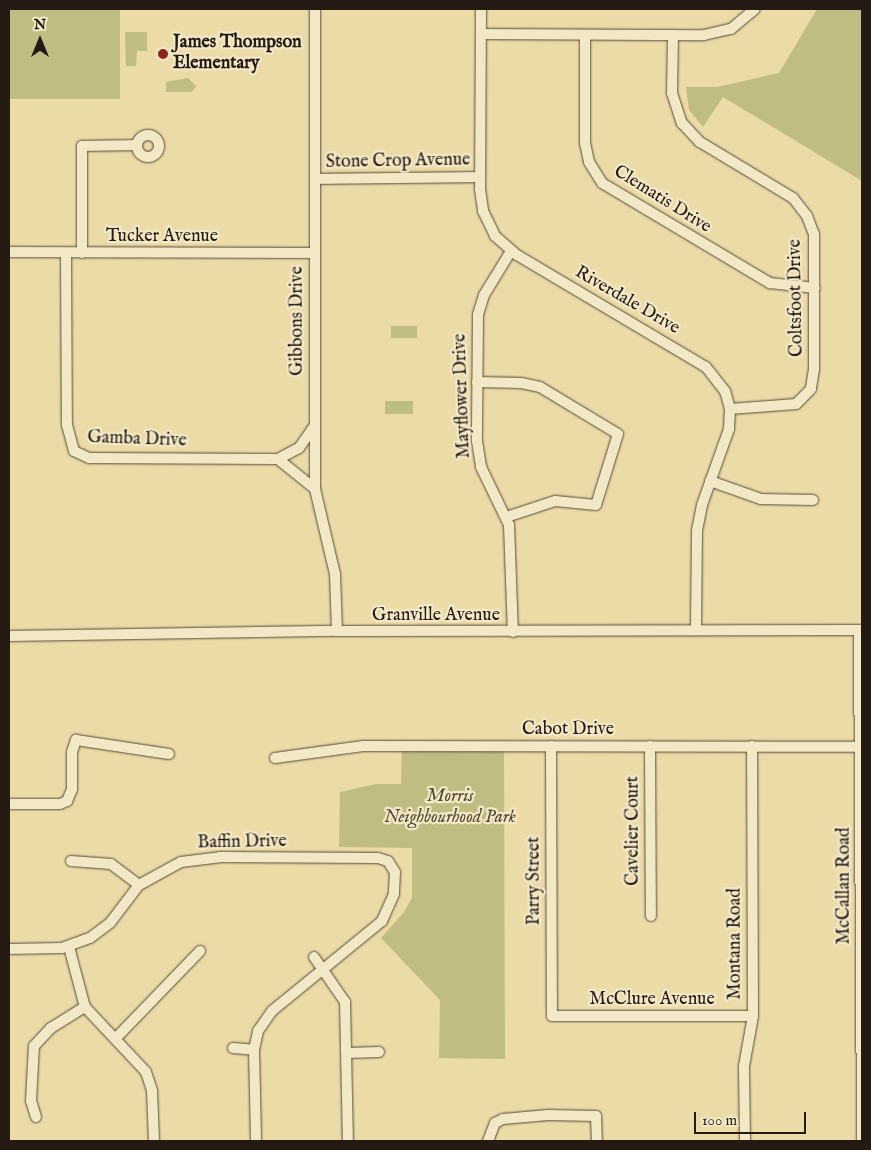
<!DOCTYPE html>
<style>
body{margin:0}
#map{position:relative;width:871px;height:1150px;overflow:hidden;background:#ebdba7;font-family:"IM FELL English",serif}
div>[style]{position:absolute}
.green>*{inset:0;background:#c0bd82;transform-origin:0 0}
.roads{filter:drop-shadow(0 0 1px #564a39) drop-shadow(0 0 1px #564a39)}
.minor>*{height:10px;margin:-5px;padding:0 5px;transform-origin:5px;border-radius:5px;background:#f2e8c6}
.minor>.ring{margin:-5px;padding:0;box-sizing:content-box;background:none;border:10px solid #f2e8c6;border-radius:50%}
.dots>*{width:14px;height:14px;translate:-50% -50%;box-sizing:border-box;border:2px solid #f2e8c6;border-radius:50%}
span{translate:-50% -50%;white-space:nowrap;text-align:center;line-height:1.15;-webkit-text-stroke:4.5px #f2e8c6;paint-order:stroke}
.poi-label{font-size:18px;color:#251914;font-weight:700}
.left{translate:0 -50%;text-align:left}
.street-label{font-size:18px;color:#251914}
.park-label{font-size:18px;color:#544a35;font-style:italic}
.frame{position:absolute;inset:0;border:10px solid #251914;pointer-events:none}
.north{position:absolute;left:15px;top:15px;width:50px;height:50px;-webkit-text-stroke:4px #f2e8c6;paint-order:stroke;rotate:0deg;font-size:14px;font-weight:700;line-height:20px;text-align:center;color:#251914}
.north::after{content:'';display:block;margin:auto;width:18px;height:22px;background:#251914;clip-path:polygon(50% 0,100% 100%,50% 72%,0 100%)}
.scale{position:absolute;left:694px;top:1112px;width:112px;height:22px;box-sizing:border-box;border:2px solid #251914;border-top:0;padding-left:6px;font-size:15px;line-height:18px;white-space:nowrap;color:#251914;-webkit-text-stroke:4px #f2e8c6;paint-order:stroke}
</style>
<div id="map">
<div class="green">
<i style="left:9px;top:9px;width:111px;height:90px"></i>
<i style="clip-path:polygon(817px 9px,862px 9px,862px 181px,723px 97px,703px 127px,689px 110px,686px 87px,717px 87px,779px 73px)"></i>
<i style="clip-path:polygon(125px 32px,147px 32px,147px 51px,137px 51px,136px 66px,126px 66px)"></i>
<i style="clip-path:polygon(188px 78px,196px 86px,192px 92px,166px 92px,166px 82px)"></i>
<i style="left:391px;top:326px;width:26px;height:12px"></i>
<i style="left:385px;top:401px;width:28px;height:13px"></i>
<i style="clip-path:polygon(402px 749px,504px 750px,505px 1059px,439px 1058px,440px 1000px,381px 938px,404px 912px,412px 898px,412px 848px,339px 847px,340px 792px,376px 784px,401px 784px)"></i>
</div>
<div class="roads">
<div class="minor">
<i style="left:315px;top:9px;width:480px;rotate:90deg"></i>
<i style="left:315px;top:489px;width:87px;rotate:76.8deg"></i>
<i style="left:335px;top:574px;width:57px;rotate:88deg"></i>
<i style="left:481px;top:9px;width:180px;rotate:90.3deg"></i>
<i style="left:480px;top:189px;width:22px;rotate:82deg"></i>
<i style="left:483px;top:211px;width:28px;rotate:64deg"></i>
<i style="left:495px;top:236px;width:29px;rotate:41deg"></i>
<i style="left:517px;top:255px;width:220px;rotate:30.7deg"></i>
<i style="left:706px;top:367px;width:31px;rotate:52deg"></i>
<i style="left:725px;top:391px;width:19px;rotate:74deg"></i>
<i style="left:730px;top:409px;width:20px;rotate:93deg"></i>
<i style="left:729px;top:429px;width:81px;rotate:109.6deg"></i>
<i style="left:702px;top:505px;width:25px;rotate:101deg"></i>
<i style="left:697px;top:530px;width:100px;rotate:90.6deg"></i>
<i style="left:481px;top:34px;width:223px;rotate:0.3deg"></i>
<i style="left:704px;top:35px;width:28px;rotate:-13deg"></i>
<i style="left:731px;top:29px;width:31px;rotate:-40deg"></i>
<i style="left:585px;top:35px;width:108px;rotate:90deg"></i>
<i style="left:585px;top:143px;width:19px;rotate:78deg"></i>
<i style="left:589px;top:162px;width:25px;rotate:58deg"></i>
<i style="left:602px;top:183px;width:196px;rotate:30.8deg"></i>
<i style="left:770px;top:283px;width:45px;rotate:6.3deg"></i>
<i style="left:673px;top:35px;width:58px;rotate:91deg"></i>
<i style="left:672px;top:93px;width:32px;rotate:72deg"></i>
<i style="left:682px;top:123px;width:26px;rotate:47deg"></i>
<i style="left:700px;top:142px;width:109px;rotate:31.1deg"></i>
<i style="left:793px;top:198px;width:23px;rotate:52deg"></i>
<i style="left:807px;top:216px;width:19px;rotate:69deg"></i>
<i style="left:814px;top:234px;width:135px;rotate:90deg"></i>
<i style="left:814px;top:369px;width:20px;rotate:99deg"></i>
<i style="left:811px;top:389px;width:21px;rotate:135deg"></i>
<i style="left:796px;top:404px;width:66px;rotate:175.7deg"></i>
<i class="ring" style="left:137px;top:135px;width:12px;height:12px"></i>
<i style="left:315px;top:179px;width:165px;rotate:-0.7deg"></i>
<i style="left:511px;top:251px;width:52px;rotate:121.5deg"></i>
<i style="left:484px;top:295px;width:21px;rotate:107deg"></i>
<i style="left:478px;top:315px;width:126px;rotate:90.5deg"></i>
<i style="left:477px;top:441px;width:26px;rotate:81deg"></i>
<i style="left:481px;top:467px;width:64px;rotate:64.2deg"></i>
<i style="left:509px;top:525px;width:107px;rotate:87.9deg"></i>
<i style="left:9px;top:252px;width:306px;rotate:0.2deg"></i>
<i style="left:66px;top:253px;width:172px;rotate:89.7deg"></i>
<i style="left:67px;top:425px;width:27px;rotate:75deg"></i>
<i style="left:74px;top:451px;width:17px;rotate:25deg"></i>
<i style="left:89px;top:458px;width:189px;rotate:0.3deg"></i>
<i style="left:278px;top:459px;width:48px;rotate:39deg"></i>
<i style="left:82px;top:253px;width:107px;rotate:-90deg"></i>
<i style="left:82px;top:146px;width:55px;rotate:-1deg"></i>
<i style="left:477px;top:382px;width:44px;rotate:1.3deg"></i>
<i style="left:521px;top:383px;width:19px;rotate:12deg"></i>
<i style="left:540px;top:387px;width:91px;rotate:31.1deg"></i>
<i style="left:618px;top:434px;width:74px;rotate:107.2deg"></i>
<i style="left:596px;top:505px;width:41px;rotate:-174.4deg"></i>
<i style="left:555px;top:501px;width:52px;rotate:161.9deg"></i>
<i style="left:278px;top:459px;width:24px;rotate:-28deg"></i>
<i style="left:299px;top:448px;width:28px;rotate:-55deg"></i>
<i style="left:710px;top:481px;width:54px;rotate:19.4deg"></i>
<i style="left:761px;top:499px;width:52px;rotate:1.1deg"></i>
<i style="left:859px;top:630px;width:511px;rotate:89.66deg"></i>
<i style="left:9px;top:636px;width:328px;rotate:-0.9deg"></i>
<i style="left:337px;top:631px;width:525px;rotate:-0.11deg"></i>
<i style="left:551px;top:746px;width:270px;rotate:89.8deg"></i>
<i style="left:552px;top:1016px;width:201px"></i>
<i style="left:650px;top:746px;width:170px;rotate:89.7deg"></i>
<i style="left:275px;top:758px;width:89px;rotate:-7.8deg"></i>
<i style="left:363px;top:746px;width:498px;rotate:0.1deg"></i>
<i style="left:9px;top:804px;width:51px"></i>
<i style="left:60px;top:804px;width:8px;rotate:-23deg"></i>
<i style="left:67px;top:801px;width:13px;rotate:-67deg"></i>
<i style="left:72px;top:789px;width:37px;rotate:-90deg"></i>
<i style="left:72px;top:752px;width:13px;rotate:-72deg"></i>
<i style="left:76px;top:740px;width:94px;rotate:8.6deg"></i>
<i style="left:71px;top:861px;width:40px;rotate:4.3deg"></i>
<i style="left:111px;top:864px;width:35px;rotate:37deg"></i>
<i style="left:69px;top:947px;width:62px;rotate:75.1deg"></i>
<i style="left:85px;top:1007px;width:89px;rotate:46.8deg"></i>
<i style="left:146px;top:1072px;width:20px;rotate:72deg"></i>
<i style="left:152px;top:1091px;width:50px;rotate:87.7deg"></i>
<i style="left:9px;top:949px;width:53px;rotate:-1.1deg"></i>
<i style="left:62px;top:948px;width:30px;rotate:-20deg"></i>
<i style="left:90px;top:938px;width:25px;rotate:-37deg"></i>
<i style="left:110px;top:923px;width:48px;rotate:-52.7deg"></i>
<i style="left:139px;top:885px;width:48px;rotate:-28.7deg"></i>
<i style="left:181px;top:862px;width:39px;rotate:-7deg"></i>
<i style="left:220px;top:857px;width:158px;rotate:0.4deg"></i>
<i style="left:378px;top:858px;width:10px;rotate:17deg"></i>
<i style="left:388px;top:861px;width:13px;rotate:58deg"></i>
<i style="left:395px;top:872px;width:22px;rotate:93deg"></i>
<i style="left:394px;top:894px;width:30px;rotate:114deg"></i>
<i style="left:382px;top:921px;width:142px;rotate:140.7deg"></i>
<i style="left:272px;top:1011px;width:24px;rotate:125deg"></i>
<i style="left:258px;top:1031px;width:19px;rotate:102deg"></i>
<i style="left:254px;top:1050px;width:91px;rotate:88.7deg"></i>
<i style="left:314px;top:957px;width:55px;rotate:55.4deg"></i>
<i style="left:345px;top:1002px;width:139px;rotate:88.8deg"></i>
<i style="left:116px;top:1038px;width:121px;rotate:-46deg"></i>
<i style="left:233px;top:1048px;width:21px;rotate:5deg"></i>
<i style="left:347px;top:1053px;width:32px;rotate:-2deg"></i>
<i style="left:36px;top:1117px;width:17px;rotate:-107deg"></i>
<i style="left:31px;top:1101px;width:55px;rotate:-86.9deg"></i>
<i style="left:34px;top:1046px;width:25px;rotate:-47deg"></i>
<i style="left:51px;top:1028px;width:40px;rotate:-32deg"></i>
<i style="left:488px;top:1141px;width:19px;rotate:-69deg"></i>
<i style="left:495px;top:1123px;width:9px;rotate:-27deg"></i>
<i style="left:503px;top:1119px;width:45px;rotate:-5.1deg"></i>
<i style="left:548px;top:1115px;width:48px;rotate:1.2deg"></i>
<i style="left:596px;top:1116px;width:25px;rotate:88deg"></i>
<i style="left:745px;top:1141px;width:75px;rotate:-90.8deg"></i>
<i style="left:744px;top:1066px;width:51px;rotate:-79.8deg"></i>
<i style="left:753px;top:1016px;width:270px;rotate:-90.2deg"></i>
</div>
</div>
<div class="dots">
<i style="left:163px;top:54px;background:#8f2418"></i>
</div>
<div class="poi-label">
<span class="left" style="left:173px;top:54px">James Thompson<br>Elementary</span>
</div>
<div class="street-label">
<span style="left:398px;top:162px;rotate:-1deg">Stone Crop Avenue</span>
<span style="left:662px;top:200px;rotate:32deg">Clematis Drive</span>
<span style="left:162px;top:237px">Tucker Avenue</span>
<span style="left:797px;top:298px;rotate:-91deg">Coltsfoot Drive</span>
<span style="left:627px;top:301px;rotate:30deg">Riverdale Drive</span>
<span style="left:298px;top:321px;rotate:-90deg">Gibbons Drive</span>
<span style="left:463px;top:396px;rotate:-92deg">Mayflower Drive</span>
<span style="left:137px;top:440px;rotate:2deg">Gamba Drive</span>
<span style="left:436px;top:616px">Granville Avenue</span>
<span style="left:568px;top:730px">Cabot Drive</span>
<span style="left:634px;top:831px;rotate:-90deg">Cavelier Court</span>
<span style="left:242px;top:843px;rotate:-1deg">Baffin Drive</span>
<span style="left:535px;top:881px;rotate:-90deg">Parry Street</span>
<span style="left:845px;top:886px;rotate:-90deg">McCallan Road</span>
<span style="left:736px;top:944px;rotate:-90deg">Montana Road</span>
<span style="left:652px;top:1000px">McClure Avenue</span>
</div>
<div class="park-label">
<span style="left:450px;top:808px">Morris<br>Neighbourhood Park</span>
</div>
<div class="frame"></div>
<div class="north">N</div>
<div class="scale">100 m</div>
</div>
